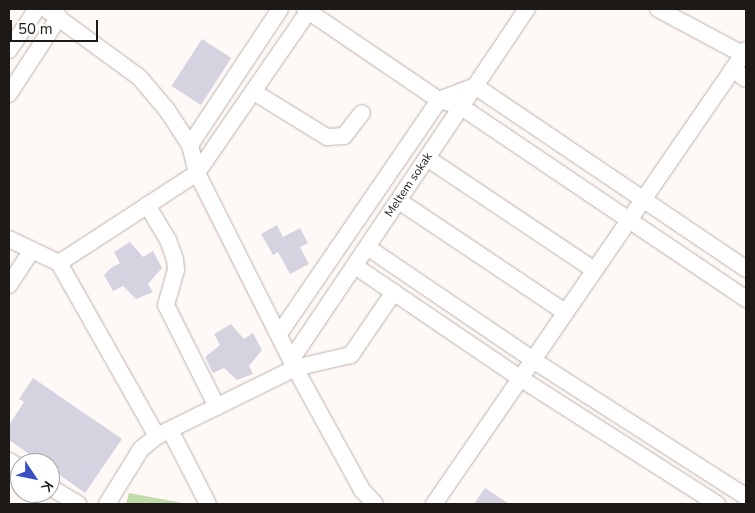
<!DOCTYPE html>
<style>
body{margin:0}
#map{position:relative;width:755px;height:513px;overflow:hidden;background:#fef9f7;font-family:"Nunito Sans",sans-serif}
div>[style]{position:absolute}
.green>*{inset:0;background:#c2dbab}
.building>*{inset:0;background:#d5d3df;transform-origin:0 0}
.roads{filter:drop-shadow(0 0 1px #bdb1ab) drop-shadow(0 0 1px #bdb1ab)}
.minor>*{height:16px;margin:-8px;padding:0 8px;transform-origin:8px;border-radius:8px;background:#fff}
span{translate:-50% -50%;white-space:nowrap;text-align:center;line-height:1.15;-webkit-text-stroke:4px #fff;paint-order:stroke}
.street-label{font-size:12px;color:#1d1916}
.frame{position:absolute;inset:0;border:10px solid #1d1916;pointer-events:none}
.north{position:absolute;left:10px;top:453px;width:50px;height:50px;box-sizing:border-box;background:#fff;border:1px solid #a5a3a2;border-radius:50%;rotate:124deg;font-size:14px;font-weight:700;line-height:20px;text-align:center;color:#1d1916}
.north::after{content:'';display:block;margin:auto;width:18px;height:22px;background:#3850c2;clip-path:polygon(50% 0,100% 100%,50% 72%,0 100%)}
.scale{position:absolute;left:10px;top:20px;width:88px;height:22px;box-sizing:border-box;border:2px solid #1d1916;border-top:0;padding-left:6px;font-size:15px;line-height:18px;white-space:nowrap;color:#1d1916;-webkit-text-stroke:4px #fff;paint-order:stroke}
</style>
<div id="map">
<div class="green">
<i style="clip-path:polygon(129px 493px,188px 504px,126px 504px)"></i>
</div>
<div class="building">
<i style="left:202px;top:39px;width:35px;height:56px;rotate:33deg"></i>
<i style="clip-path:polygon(277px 225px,283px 237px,300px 228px,308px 243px,300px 247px,309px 264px,290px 274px,278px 252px,273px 255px,261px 234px)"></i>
<i style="clip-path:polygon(130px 242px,143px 257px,153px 251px,162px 268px,148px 284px,153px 292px,136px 299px,123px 286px,113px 291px,104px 275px,111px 268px,120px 263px,114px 252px)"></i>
<i style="clip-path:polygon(231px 324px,244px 339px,253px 333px,262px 350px,249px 366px,253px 374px,237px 380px,224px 368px,213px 373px,205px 357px,220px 345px,214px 334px)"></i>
<i style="clip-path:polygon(33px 378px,122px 439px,85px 493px,50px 468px,50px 463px,42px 463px,9px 440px,9px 425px,24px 402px,19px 399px)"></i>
<i style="clip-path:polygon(485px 488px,509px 504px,474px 504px)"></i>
</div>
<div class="roads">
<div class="minor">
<i style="left:46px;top:9px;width:115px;rotate:36.2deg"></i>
<i style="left:139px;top:77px;width:43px;rotate:49.7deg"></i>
<i style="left:167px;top:110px;width:42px;rotate:56.7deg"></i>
<i style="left:190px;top:145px;width:29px;rotate:76deg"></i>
<i style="left:197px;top:173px;width:218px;rotate:63.3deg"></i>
<i style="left:295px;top:368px;width:139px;rotate:61.2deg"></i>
<i style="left:362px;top:490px;width:19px;rotate:47deg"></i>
<i style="left:305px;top:9px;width:162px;rotate:34.2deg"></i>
<i style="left:439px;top:100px;width:39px;rotate:-21deg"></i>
<i style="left:475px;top:86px;width:327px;rotate:34deg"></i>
<i style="left:310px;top:9px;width:199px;rotate:124.6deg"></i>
<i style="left:197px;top:173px;width:165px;rotate:146.9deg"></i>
<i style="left:59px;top:263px;width:199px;rotate:60.5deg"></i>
<i style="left:157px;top:436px;width:154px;rotate:-26.2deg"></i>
<i style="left:295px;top:368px;width:57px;rotate:-13.1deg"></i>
<i style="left:351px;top:355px;width:76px;rotate:-55.7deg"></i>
<i style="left:658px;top:9px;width:100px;rotate:28.1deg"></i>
<i style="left:9px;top:50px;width:50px;rotate:-55.7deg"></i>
<i style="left:733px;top:69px;width:16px;rotate:38deg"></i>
<i style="left:254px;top:92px;width:86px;rotate:31.7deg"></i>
<i style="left:327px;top:137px;width:17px;rotate:-3deg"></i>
<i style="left:344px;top:136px;width:29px;rotate:-52deg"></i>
<i style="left:9px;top:94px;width:92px;rotate:-57deg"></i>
<i style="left:190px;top:145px;width:163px;rotate:-56.5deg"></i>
<i style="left:427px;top:158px;width:201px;rotate:33.8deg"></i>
<i style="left:399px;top:201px;width:200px;rotate:33.8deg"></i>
<i style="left:147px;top:205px;width:41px;rotate:59deg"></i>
<i style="left:168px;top:240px;width:20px;rotate:70deg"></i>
<i style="left:175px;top:259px;width:11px;rotate:85deg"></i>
<i style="left:176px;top:270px;width:36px;rotate:106deg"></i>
<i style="left:166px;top:305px;width:114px;rotate:63.4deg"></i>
<i style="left:9px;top:239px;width:55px;rotate:25.6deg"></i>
<i style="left:367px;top:247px;width:201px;rotate:34.2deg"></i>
<i style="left:533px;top:360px;width:253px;rotate:32.7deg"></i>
<i style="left:355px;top:266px;width:199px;rotate:34.2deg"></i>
<i style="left:520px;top:378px;width:234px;rotate:32.6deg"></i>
<i style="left:9px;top:285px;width:42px;rotate:-56.7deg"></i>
<i style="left:279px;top:334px;width:283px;rotate:-55.6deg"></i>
<i style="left:439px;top:100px;width:22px;rotate:16deg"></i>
<i style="left:460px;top:106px;width:345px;rotate:34deg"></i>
<i style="left:291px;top:360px;width:423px;rotate:-56.1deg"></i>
<i style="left:170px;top:430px;width:83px;rotate:62.8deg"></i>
<i style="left:9px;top:461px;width:13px;rotate:32deg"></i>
<i style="left:50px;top:487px;width:33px;rotate:31deg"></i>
<i style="left:107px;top:504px;width:65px;rotate:-58.3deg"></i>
<i style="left:141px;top:449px;width:21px;rotate:-39deg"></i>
<i style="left:434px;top:504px;width:551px;rotate:-55.5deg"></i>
</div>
</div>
<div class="street-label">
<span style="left:409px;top:185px;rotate:-56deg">Meltem sokak</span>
</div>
<div class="frame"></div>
<div class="north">K</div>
<div class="scale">50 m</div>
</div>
